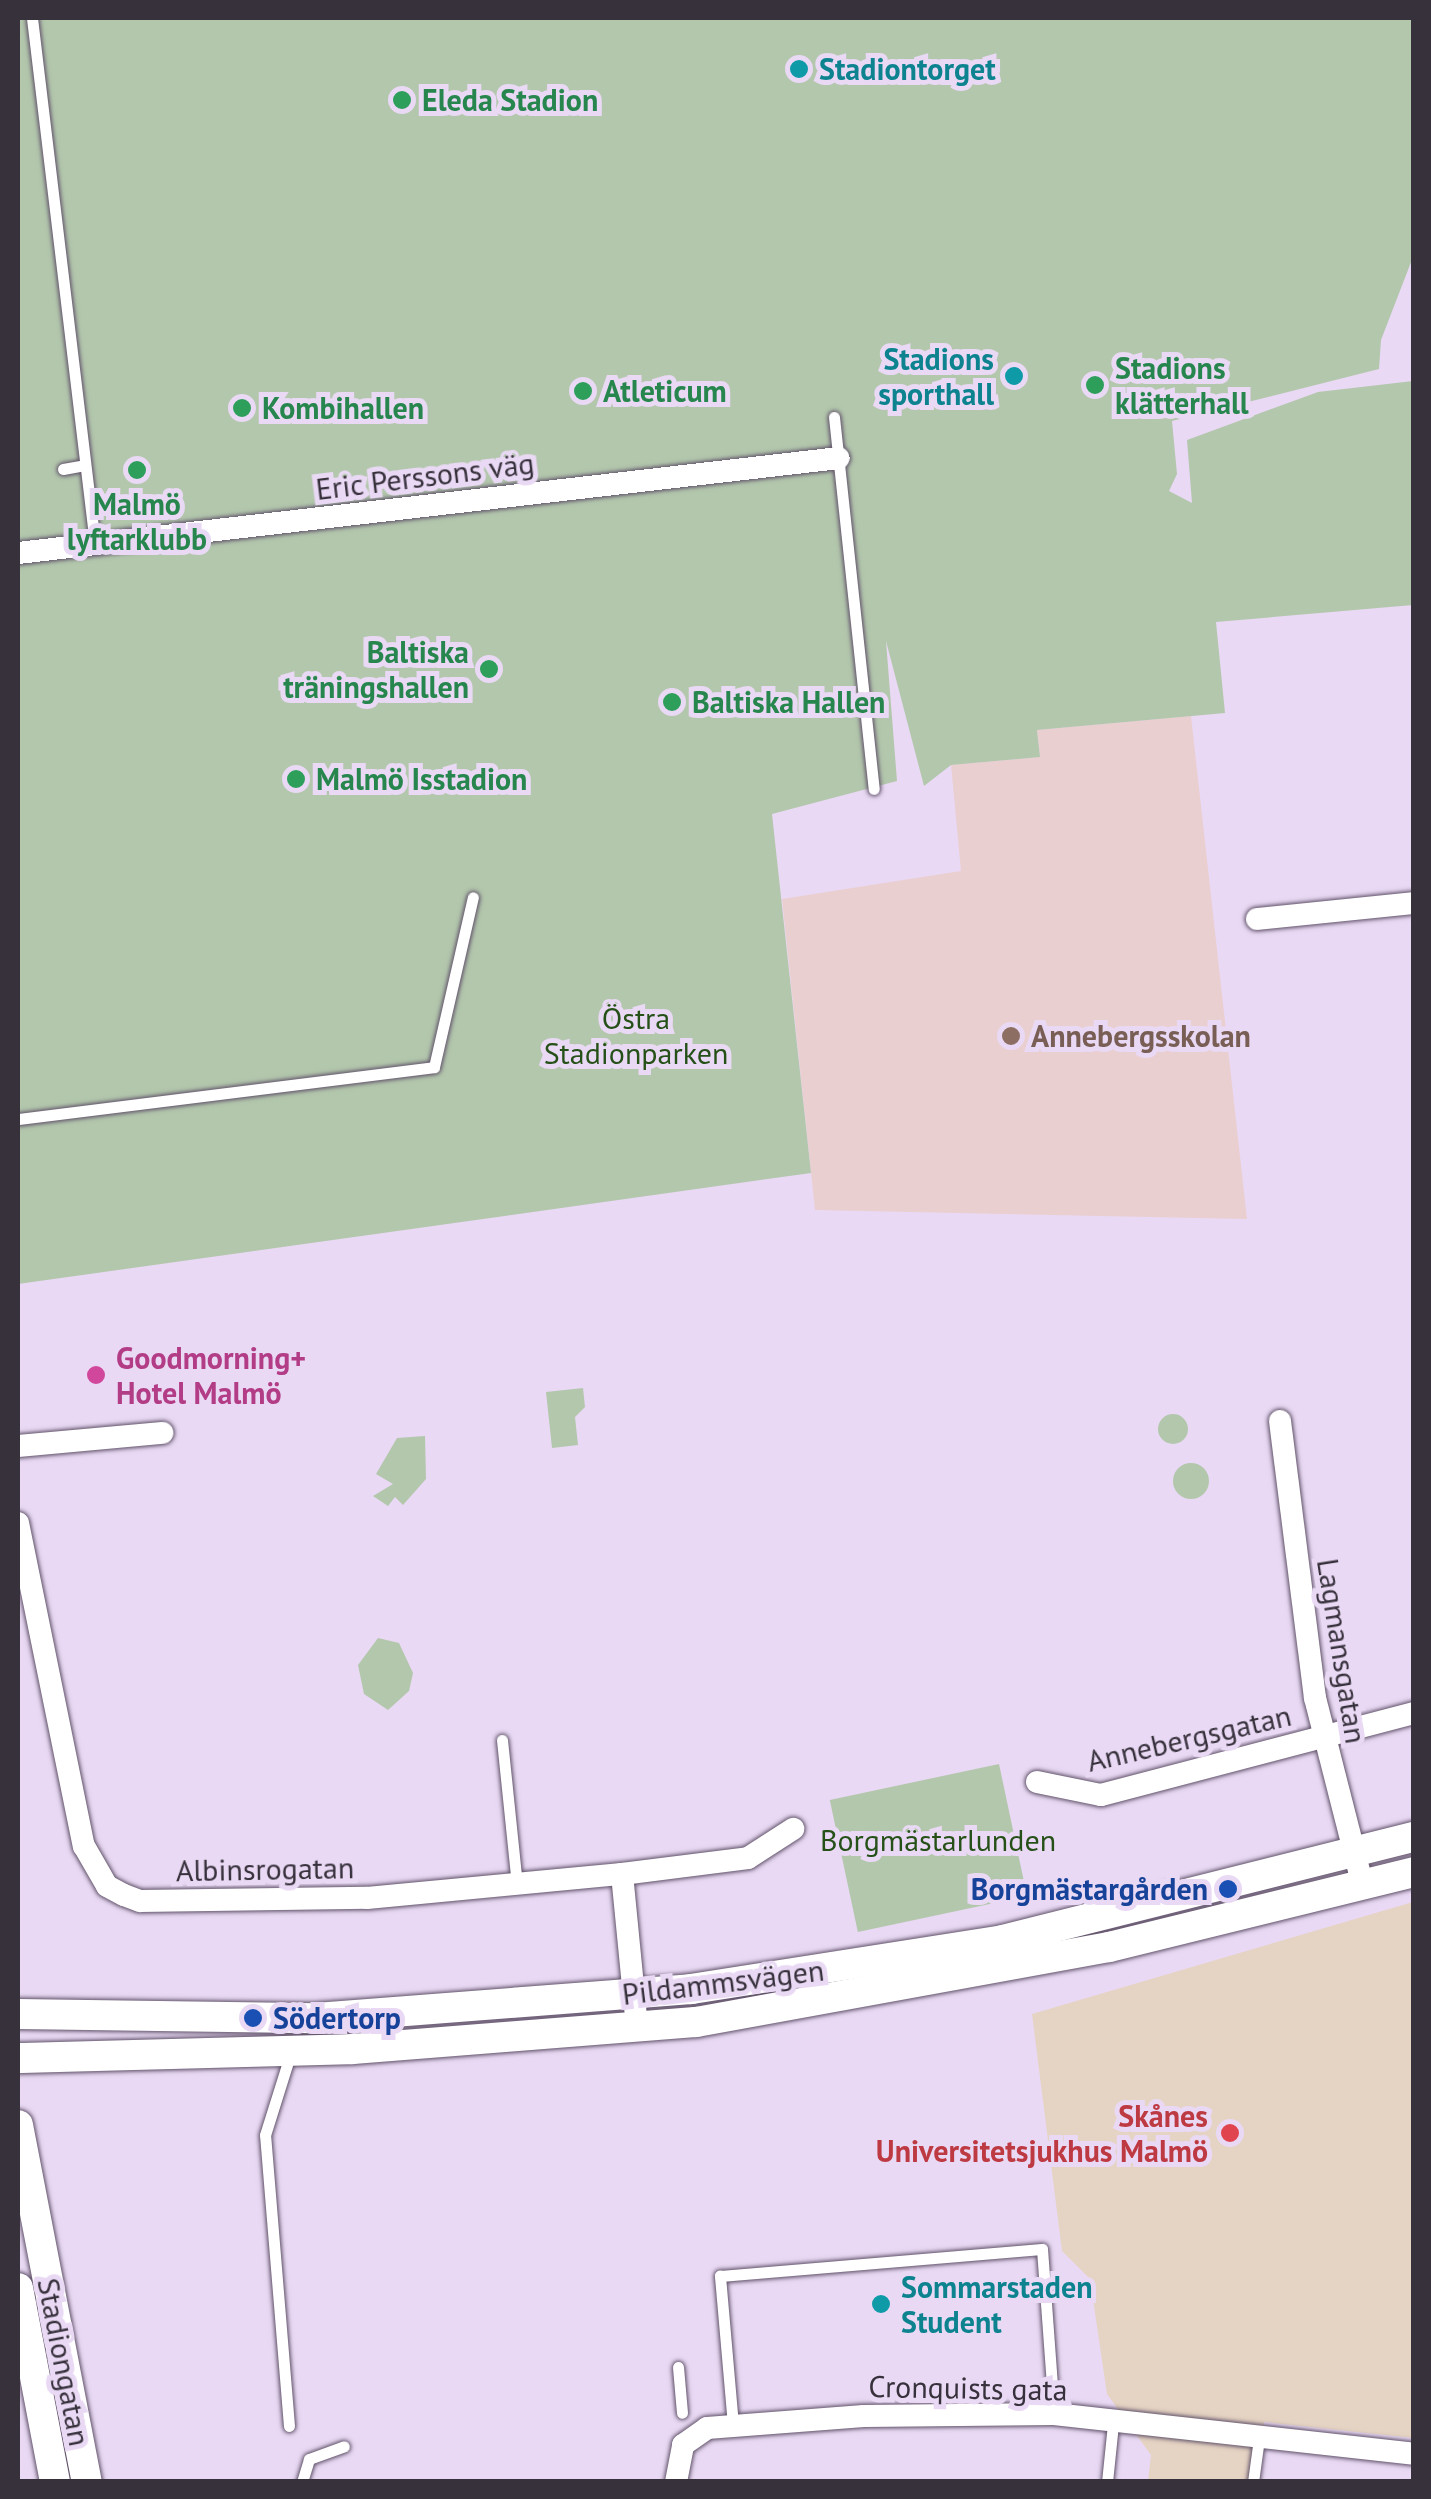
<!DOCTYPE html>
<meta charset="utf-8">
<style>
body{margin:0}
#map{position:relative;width:1431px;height:2499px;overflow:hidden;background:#e9d9f4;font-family:"PT Sans",sans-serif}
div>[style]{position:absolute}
.education>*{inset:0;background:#eacfd0}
.medical>*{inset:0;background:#e5d3c3}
.green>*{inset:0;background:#b3c7ad;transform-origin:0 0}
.round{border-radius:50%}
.roads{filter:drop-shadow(0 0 2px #61536a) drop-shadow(0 0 2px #61536a)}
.service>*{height:11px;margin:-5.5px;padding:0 5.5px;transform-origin:5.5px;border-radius:5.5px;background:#fff}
.minor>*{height:22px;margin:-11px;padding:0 11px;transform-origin:11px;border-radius:11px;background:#fff}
.secondary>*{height:30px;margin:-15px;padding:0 15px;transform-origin:15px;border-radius:15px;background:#fff}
.dots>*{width:28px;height:28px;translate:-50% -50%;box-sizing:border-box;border:5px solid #e9d9f4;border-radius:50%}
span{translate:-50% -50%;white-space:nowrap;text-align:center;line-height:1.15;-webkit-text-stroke:10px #e9d9f4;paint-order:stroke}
.culture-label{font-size:30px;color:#0d838f;font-weight:700}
.left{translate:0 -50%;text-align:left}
.right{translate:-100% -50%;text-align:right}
.leisure-label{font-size:30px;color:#27864d;font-weight:700}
.street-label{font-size:30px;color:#37313c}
.park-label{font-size:30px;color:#255017}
.education-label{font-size:30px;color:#785e54;font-weight:700}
.hotel-label{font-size:30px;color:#b23c85;font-weight:700}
.transit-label{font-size:30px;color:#164399;font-weight:700}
.health-label{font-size:30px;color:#be3a42;font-weight:700}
.frame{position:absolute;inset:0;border:20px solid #37313c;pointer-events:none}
</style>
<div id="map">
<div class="education">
<i style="clip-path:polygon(1191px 716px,1247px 1219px,815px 1210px,782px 899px,961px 871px,951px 765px,1040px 757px,1037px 730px)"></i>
</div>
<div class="medical">
<i style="clip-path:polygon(1413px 1902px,1413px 2438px,1264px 2422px,1257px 2481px,1148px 2481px,1151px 2455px,1107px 2394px,1090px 2279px,1062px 2251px,1032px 2014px)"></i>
</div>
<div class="green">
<i style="clip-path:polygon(18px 18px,1413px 18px,1413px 257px,1381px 340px,1379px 369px,1172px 421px,1177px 474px,1169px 491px,1192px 503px,1187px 440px,1318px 392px,1413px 381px,1413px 605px,1216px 622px,1225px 713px,1037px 730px,1040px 757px,951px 765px,924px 786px,886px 641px,897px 781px,772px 814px,811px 1173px,18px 1284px)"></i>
<i style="clip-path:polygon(583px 1388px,585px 1407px,575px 1417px,578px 1445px,552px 1448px,546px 1392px)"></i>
<i class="round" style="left:1158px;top:1414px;width:30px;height:30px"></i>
<i style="clip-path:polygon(425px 1436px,426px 1479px,403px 1505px,395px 1497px,388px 1506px,373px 1496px,393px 1484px,376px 1474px,397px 1438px)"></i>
<i class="round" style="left:1173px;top:1463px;width:36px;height:36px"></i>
<i style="clip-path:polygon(378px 1638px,399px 1643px,413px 1673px,409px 1691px,388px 1710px,364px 1694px,358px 1665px)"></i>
<i style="left:999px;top:1764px;width:135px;height:173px;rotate:78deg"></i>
</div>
<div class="roads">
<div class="service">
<i style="left:32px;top:18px;width:530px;rotate:83.17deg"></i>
<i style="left:834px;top:417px;width:374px;rotate:83.9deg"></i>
<i style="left:63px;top:469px;width:22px;rotate:-10deg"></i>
<i style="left:18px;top:1119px;width:419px;rotate:-7.1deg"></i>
<i style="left:434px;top:1067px;width:174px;rotate:-77.1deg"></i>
<i style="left:502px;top:1740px;width:145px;rotate:84.1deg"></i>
<i style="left:678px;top:2367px;width:46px;rotate:85deg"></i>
<i style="left:733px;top:2425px;width:150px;rotate:-95deg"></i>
<i style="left:720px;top:2276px;width:323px;rotate:-4.8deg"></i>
<i style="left:1042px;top:2249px;width:165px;rotate:85.8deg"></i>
<i style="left:289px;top:2426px;width:292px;rotate:-94.7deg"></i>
<i style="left:265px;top:2135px;width:84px;rotate:-72.6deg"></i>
<i style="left:302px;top:2482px;width:24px;rotate:-73deg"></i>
<i style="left:309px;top:2459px;width:37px;rotate:-20deg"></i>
<i style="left:1107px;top:2482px;width:58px;rotate:-84.1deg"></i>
<i style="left:1253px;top:2482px;width:44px;rotate:-82.2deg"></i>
</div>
<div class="minor">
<i style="left:18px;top:553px;width:826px;rotate:-6.6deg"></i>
<i style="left:1257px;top:919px;width:158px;rotate:-5.8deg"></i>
<i style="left:1280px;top:1421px;width:279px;rotate:82.8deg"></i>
<i style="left:1315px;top:1698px;width:195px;rotate:75.7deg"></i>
<i style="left:18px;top:1446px;width:145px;rotate:-5.2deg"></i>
<i style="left:18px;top:1523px;width:330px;rotate:78.5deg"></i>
<i style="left:84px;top:1846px;width:46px;rotate:60.1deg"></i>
<i style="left:107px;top:1886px;width:19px;rotate:28deg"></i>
<i style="left:124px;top:1895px;width:17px;rotate:21deg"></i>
<i style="left:140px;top:1901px;width:227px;rotate:-0.8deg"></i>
<i style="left:367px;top:1898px;width:256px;rotate:-5.4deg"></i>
<i style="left:622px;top:1874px;width:127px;rotate:-7.2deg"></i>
<i style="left:748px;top:1858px;width:54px;rotate:-32.8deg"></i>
<i style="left:1037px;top:1782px;width:65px;rotate:11.5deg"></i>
<i style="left:1101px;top:1795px;width:324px;rotate:-14.7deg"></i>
<i style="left:622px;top:1874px;width:155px;rotate:84.4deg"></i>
<i style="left:676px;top:2482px;width:38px;rotate:-79deg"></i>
<i style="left:683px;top:2445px;width:29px;rotate:-35deg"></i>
<i style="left:707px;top:2428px;width:157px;rotate:-4.4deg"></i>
<i style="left:864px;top:2416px;width:190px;rotate:-0.6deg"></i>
<i style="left:1054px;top:2414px;width:362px;rotate:6.3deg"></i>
</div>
<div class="secondary">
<i style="left:18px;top:2014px;width:298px;rotate:0.8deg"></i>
<i style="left:316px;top:2018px;width:376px;rotate:-4.4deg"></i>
<i style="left:691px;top:1989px;width:316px;rotate:-8.9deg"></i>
<i style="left:1003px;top:1940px;width:424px;rotate:-14.1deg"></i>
<i style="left:18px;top:2058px;width:334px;rotate:-1.5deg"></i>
<i style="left:352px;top:2049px;width:345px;rotate:-4.5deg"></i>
<i style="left:696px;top:2022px;width:420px;rotate:-10.3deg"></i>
<i style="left:1109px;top:1947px;width:314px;rotate:-13.8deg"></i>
<i style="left:18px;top:2125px;width:364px;rotate:79.1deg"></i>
<i style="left:18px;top:2288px;width:197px;rotate:79.2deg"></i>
</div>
</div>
<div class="dots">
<i style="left:799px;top:69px;background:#0f9aa8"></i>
<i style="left:402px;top:100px;background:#2e9e5b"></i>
<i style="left:1014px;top:376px;background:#0f9aa8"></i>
<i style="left:1095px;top:385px;background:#2e9e5b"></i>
<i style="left:583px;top:391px;background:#2e9e5b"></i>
<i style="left:242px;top:408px;background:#2e9e5b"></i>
<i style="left:137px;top:470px;background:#2e9e5b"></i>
<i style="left:489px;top:669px;background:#2e9e5b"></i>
<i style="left:672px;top:702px;background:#2e9e5b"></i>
<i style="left:296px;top:779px;background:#2e9e5b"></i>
<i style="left:1011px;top:1036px;background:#8d6e63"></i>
<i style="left:96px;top:1375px;background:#d1479c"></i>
<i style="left:1228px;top:1889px;background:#1a4fb4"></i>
<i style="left:253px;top:2018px;background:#1a4fb4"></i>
<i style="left:1230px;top:2133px;background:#e0444e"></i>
<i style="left:881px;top:2304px;background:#0f9aa8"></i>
</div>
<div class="culture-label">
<span class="left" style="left:819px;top:69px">Stadiontorget</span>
<span class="right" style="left:994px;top:376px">Stadions<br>sporthall</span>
<span class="left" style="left:901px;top:2304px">Sommarstaden<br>Student</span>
</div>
<div class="leisure-label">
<span class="left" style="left:422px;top:100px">Eleda Stadion</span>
<span class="left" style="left:1115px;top:385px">Stadions<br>klätterhall</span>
<span class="left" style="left:603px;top:391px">Atleticum</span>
<span class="left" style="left:262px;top:408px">Kombihallen</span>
<span style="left:137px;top:521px">Malmö<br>lyftarklubb</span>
<span class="right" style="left:469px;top:669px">Baltiska<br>träningshallen</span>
<span class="left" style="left:692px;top:702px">Baltiska Hallen</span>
<span class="left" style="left:316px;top:779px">Malmö Isstadion</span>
</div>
<div class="street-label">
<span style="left:425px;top:476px;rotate:-7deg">Eric Perssons väg</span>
<span style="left:1342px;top:1651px;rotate:81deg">Lagmansgatan</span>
<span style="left:1189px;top:1738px;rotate:-13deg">Annebergsgatan</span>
<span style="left:265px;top:1869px;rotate:-1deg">Albinsrogatan</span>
<span style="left:723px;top:1982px;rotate:-7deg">Pildammsvägen</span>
<span style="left:64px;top:2362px;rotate:79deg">Stadiongatan</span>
<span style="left:968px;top:2388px;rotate:1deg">Cronquists gata</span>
</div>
<div class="park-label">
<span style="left:636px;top:1035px">Östra<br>Stadionparken</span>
<span style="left:938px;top:1840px">Borgmästarlunden</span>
</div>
<div class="education-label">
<span class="left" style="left:1031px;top:1036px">Annebergsskolan</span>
</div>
<div class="hotel-label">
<span class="left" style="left:116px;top:1375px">Goodmorning+<br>Hotel Malmö</span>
</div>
<div class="transit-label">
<span class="right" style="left:1208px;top:1889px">Borgmästargården</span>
<span class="left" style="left:273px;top:2018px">Södertorp</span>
</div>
<div class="health-label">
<span class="right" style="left:1208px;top:2133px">Skånes<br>Universitetsjukhus Malmö</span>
</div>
<div class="frame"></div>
</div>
